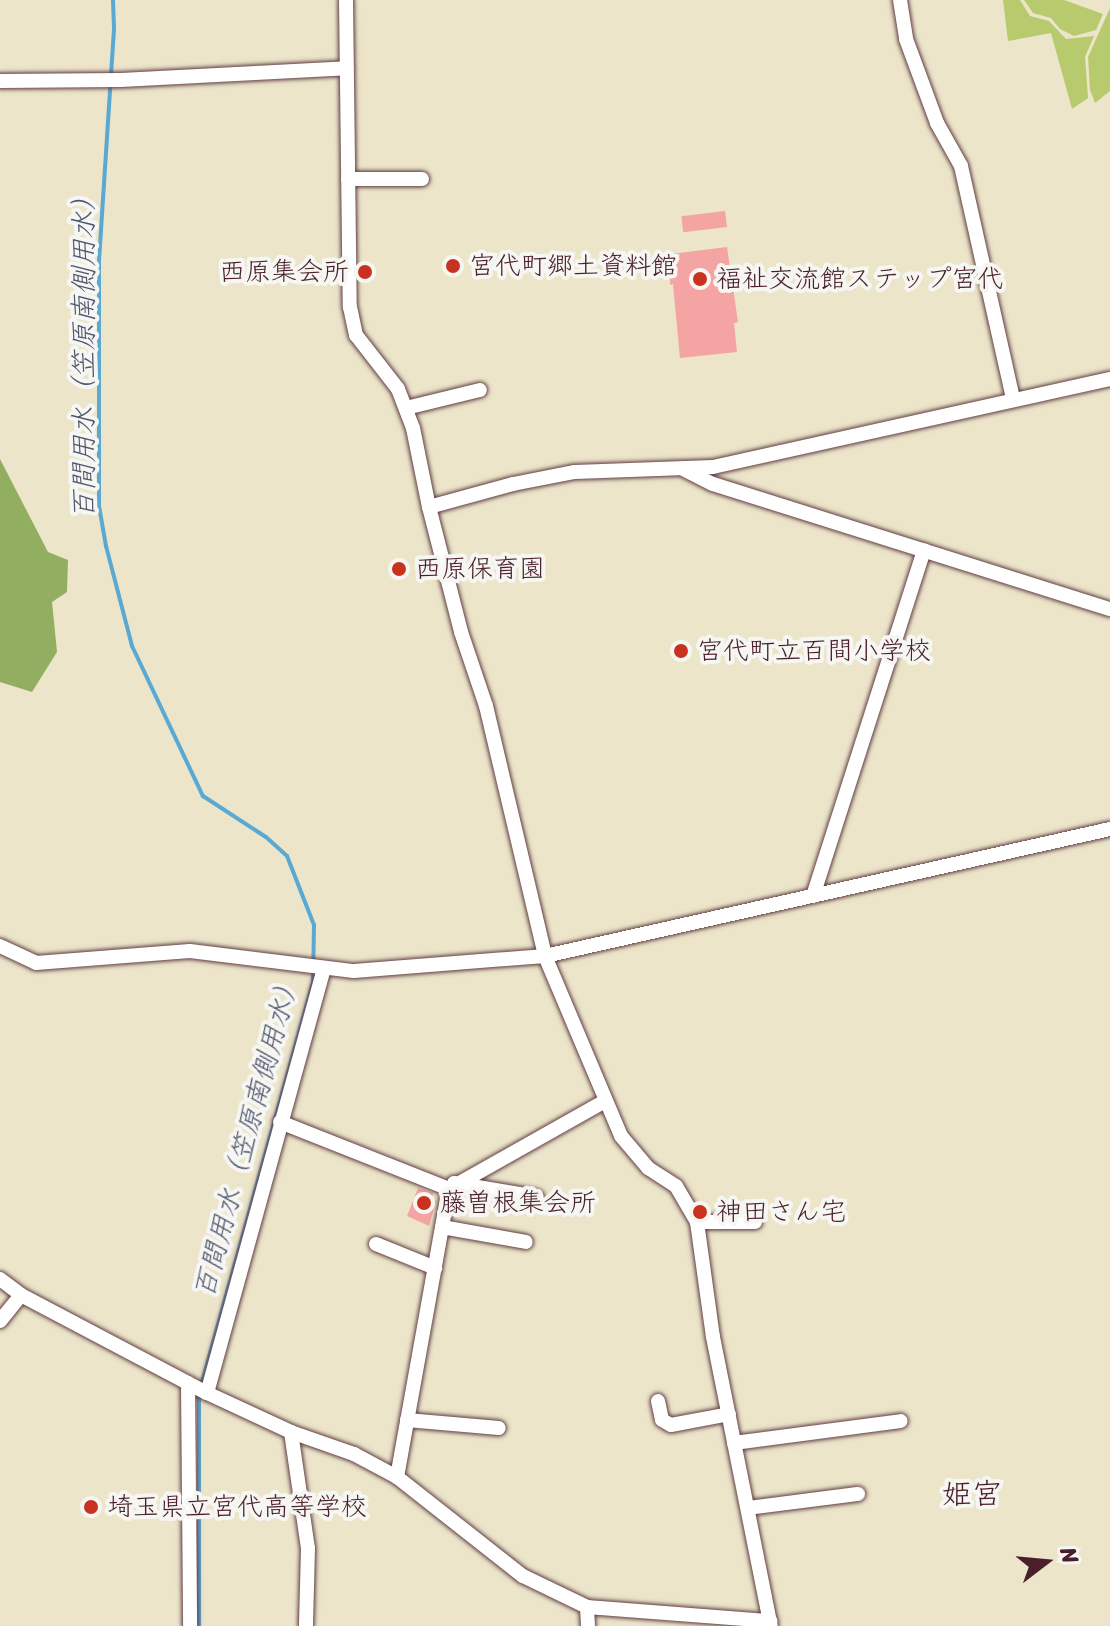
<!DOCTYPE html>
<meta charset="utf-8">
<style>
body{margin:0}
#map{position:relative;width:1110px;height:1626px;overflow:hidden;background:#ece5ca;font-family:Sriracha,"Klee One",sans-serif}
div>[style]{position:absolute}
.green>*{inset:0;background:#b7ca6e}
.forest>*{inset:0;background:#91ae61}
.stream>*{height:4px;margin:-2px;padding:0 2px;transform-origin:2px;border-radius:2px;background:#59a9d3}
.building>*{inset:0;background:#f3a4a3;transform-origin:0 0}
.roads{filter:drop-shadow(0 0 2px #623d43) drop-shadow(0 0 2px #623d43)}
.minor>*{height:14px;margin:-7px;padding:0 7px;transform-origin:7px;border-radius:7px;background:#fff}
.dots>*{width:22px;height:22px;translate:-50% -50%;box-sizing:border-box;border:4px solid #f6f6f2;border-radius:50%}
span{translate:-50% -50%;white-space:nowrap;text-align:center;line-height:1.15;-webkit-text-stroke:8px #f6f6f2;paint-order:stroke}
.poi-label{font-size:26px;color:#4a1f2b}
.left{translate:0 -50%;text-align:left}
.right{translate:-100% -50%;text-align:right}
.water-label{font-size:28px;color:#50566e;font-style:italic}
.quarter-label{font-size:30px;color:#4a1f2b}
.north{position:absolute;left:1006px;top:1522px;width:80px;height:80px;-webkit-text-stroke:6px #f6f6f2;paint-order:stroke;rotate:74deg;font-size:22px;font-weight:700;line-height:32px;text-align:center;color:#4a1f2b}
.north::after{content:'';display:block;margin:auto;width:28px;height:36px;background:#4a1f2b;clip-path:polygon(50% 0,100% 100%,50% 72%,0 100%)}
</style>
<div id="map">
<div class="green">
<i style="clip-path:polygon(1003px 0,1020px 0,1030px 16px,1049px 21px,1066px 39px,1094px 36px,1085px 57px,1088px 98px,1072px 109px,1051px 33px,1008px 41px)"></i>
<i style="clip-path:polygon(1024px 0,1064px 0,1103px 14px,1096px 30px,1074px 36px,1060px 29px,1051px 18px,1033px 13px)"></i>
<i style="clip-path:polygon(1110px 8px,1110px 91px,1095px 103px,1090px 90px,1088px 57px)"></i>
</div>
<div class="forest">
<i style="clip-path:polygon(0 459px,48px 552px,68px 560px,67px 592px,52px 602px,57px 652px,32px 692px,0 682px)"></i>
</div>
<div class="stream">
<i style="left:113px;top:0;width:29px;rotate:88deg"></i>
<i style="left:114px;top:29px;width:235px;rotate:93.7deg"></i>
<i style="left:99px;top:264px;width:242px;rotate:90deg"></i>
<i style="left:99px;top:506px;width:41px;rotate:80.1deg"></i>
<i style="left:106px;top:546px;width:103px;rotate:75.4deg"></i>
<i style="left:132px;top:646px;width:166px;rotate:64.7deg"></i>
<i style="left:203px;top:796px;width:75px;rotate:33.1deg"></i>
<i style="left:266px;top:837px;width:28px;rotate:42deg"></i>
<i style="left:287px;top:856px;width:74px;rotate:68.6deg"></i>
<i style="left:314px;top:925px;width:57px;rotate:91deg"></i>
<i style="left:313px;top:982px;width:418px;rotate:105.5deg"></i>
<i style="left:199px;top:1394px;width:232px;rotate:90deg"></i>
</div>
<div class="building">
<i style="left:725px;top:211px;width:16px;height:44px;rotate:83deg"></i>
<i style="clip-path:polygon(727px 247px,738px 322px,734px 323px,737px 352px,680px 358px,673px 284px,670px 285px,671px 254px)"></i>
<i style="clip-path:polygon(418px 1188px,433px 1193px,431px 1200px,436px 1201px,429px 1226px,407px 1216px)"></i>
</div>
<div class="roads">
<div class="minor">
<i style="left:346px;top:0;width:307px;rotate:89.3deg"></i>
<i style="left:350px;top:307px;width:29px;rotate:78deg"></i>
<i style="left:356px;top:335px;width:68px;rotate:52.1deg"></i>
<i style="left:398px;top:389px;width:42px;rotate:69deg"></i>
<i style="left:413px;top:428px;width:81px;rotate:78.6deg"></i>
<i style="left:429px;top:507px;width:129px;rotate:75.6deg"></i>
<i style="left:461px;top:632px;width:78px;rotate:71.3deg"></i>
<i style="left:486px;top:706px;width:257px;rotate:76.7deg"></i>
<i style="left:545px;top:956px;width:195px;rotate:67.1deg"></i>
<i style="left:621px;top:1136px;width:42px;rotate:49.8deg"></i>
<i style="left:648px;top:1168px;width:33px;rotate:33deg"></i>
<i style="left:676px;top:1186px;width:42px;rotate:59.7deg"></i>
<i style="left:697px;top:1222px;width:116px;rotate:82.1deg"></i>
<i style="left:713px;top:1337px;width:295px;rotate:78.7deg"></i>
<i style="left:900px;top:0;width:39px;rotate:81deg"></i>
<i style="left:906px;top:39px;width:90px;rotate:69.7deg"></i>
<i style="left:937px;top:123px;width:49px;rotate:60.8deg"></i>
<i style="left:961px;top:166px;width:239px;rotate:77.4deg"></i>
<i style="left:0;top:81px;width:121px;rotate:-0.5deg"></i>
<i style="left:121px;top:80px;width:226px;rotate:-3deg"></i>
<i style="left:348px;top:179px;width:74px"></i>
<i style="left:406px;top:408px;width:76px;rotate:-13.7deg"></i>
<i style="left:685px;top:470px;width:31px;rotate:27deg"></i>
<i style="left:713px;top:484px;width:416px;rotate:17.5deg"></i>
<i style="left:429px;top:507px;width:87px;rotate:-15.3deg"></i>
<i style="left:513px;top:484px;width:63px;rotate:-11deg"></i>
<i style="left:575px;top:472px;width:138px;rotate:-2.1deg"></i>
<i style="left:713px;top:467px;width:407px;rotate:-12.5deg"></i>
<i style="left:813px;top:896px;width:363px;rotate:-72.2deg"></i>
<i style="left:0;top:946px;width:40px;rotate:25deg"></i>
<i style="left:36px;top:963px;width:154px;rotate:-4.5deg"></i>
<i style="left:190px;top:951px;width:165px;rotate:7deg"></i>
<i style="left:354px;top:971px;width:192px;rotate:-4.5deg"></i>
<i style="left:545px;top:956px;width:579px;rotate:-12.67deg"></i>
<i style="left:280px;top:1122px;width:182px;rotate:21.6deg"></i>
<i style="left:454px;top:1183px;width:84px;rotate:9.6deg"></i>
<i style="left:697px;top:1222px;width:58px"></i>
<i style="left:442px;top:1227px;width:85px;rotate:10.1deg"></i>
<i style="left:376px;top:1244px;width:64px;rotate:22.1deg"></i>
<i style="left:0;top:1279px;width:26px;rotate:37deg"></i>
<i style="left:21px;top:1295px;width:210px;rotate:27.8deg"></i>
<i style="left:207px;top:1393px;width:93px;rotate:24.9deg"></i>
<i style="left:291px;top:1432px;width:67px;rotate:19.2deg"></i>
<i style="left:354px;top:1454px;width:49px;rotate:28.1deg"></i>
<i style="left:397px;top:1477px;width:160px;rotate:38.2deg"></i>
<i style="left:523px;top:1576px;width:71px;rotate:25.8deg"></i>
<i style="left:587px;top:1607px;width:184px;rotate:4.4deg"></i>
<i style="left:0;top:1321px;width:33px;rotate:-51deg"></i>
<i style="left:188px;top:1383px;width:243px;rotate:89.5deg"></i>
<i style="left:207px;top:1393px;width:440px;rotate:-74.6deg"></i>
<i style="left:658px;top:1401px;width:19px;rotate:78deg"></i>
<i style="left:662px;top:1420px;width:10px;rotate:29deg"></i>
<i style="left:671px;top:1425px;width:59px;rotate:-10.7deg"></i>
<i style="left:407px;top:1420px;width:92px;rotate:5deg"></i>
<i style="left:291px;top:1432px;width:117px;rotate:81.7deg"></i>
<i style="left:308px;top:1548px;width:78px;rotate:91.5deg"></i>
<i style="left:734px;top:1443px;width:168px;rotate:-7.5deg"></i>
<i style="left:397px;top:1477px;width:293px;rotate:-79.8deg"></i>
<i style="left:449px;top:1189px;width:179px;rotate:-29.4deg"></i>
<i style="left:748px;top:1508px;width:111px;rotate:-7.3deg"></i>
<i style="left:587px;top:1607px;width:19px;rotate:87deg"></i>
</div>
</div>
<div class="dots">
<i style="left:453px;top:266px;background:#c8321e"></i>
<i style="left:365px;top:272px;background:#c8321e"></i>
<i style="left:700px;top:279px;background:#c8321e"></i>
<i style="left:399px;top:569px;background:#c8321e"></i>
<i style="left:681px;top:651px;background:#c8321e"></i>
<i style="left:424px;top:1203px;background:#c8321e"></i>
<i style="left:700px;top:1212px;background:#c8321e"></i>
<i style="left:91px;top:1507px;background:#c8321e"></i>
</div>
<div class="poi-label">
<span class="left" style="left:469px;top:266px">宮代町郷土資料館</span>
<span class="right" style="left:349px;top:272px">西原集会所</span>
<span class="left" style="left:716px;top:279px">福祉交流館ステップ宮代</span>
<span class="left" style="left:415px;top:569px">西原保育園</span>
<span class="left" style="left:697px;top:651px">宮代町立百間小学校</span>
<span class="left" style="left:440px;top:1203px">藤曽根集会所</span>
<span class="left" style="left:716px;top:1212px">神田さん宅</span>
<span class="left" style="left:107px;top:1507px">埼玉県立宮代高等学校</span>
</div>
<div class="water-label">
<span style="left:84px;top:351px;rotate:-90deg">百間用水（笠原南側用水）</span>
<span style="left:247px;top:1135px;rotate:-75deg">百間用水（笠原南側用水）</span>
</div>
<div class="quarter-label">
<span style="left:972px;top:1494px">姫宮</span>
</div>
<div class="north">N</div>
</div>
